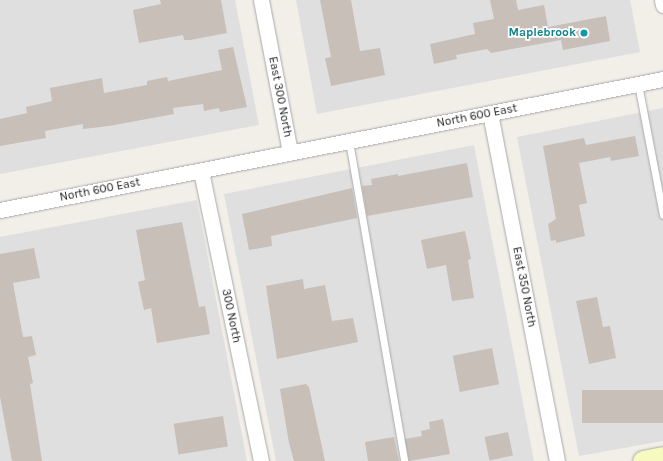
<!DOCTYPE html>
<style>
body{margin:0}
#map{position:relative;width:663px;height:461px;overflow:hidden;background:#f2efe9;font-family:Karla,sans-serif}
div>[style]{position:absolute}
.residential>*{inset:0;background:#e0dfdf}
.building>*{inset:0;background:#c7bfb8;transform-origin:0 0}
.roads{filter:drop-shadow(0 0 1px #a9a9a9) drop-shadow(0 0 1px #a9a9a9)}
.lane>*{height:7px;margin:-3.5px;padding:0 3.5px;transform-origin:3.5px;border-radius:3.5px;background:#fff}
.street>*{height:15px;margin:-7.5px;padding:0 7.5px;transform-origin:7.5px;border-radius:7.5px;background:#fff}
.secondary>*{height:21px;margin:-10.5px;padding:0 10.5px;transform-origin:10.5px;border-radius:10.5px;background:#f7fabf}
.dots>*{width:11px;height:11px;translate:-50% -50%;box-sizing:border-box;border:2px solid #fff;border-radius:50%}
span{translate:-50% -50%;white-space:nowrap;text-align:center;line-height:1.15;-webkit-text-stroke:3.5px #fff;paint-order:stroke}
.culture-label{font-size:12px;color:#0d838f;font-weight:700}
.right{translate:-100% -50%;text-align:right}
.street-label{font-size:12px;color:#222}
</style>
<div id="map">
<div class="residential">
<i style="clip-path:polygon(0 0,235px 0,259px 125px,0 174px)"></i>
<i style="clip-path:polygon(296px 0,630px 0,640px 52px,317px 114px)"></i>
<i style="clip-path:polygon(663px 108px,663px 441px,579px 456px,517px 137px)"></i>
<i style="clip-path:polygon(474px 145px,534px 461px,276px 461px,224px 194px)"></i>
<i style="clip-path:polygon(197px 200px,247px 461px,0 461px,0 237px)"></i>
</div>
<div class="building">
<i style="clip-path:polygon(160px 0,221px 0,227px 33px,190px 40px,184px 40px,183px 35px,139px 43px,133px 10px,161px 4px)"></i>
<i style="clip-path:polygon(320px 0,351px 0,360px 51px,380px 48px,385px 75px,331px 86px,325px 58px,331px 57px)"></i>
<i style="clip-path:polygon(490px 0,516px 0,518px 10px,544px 5px,548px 27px,606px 16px,610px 41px,563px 50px,561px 40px,491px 53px,487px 49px,456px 55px,457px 59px,434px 64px,430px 44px,475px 34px,473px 23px,494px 19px)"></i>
<i style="clip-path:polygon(233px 47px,247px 107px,220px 112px,219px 108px,204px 111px,203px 104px,173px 108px,174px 114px,109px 126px,83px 129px,83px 124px,45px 131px,46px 138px,0 146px,0 119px,27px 113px,26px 107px,52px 101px,50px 88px,102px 78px,104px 93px,147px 85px,147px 81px,167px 77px,168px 81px,222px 70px,218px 50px)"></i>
<i style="clip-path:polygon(635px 136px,639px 156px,611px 161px,610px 157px,579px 163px,587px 203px,579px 205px,585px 236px,556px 243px,556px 240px,551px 241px,548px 224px,556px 219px,543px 146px,584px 138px,586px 145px)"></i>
<i style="clip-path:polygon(467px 163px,473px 197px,367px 216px,362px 186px,372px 185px,371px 179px,398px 174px,398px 176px)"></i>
<i style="clip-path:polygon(352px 188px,357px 218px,271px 236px,272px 246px,249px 250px,242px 214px)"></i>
<i style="clip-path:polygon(182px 222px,199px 307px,205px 306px,210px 334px,157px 343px,151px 308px,144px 310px,138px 282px,145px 280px,136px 230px)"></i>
<i style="clip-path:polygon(465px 231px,471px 259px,468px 260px,474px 298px,452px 301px,446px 265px,427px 269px,421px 240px)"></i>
<i style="clip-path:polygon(34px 248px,40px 278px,13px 283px,23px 337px,32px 336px,36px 355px,28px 357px,33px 383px,30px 384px,42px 461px,12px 461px,0 397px,0 254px)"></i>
<i style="clip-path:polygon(303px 279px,304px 289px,325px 285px,332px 321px,353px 318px,358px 342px,277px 359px,266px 286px)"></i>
<i style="clip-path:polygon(597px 297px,603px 327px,610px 326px,616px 358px,589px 364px,576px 301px)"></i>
<i style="left:492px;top:348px;width:37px;height:40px;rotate:79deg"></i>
<i style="clip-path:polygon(306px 384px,309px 387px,325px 461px,294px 461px,289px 443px,280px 389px)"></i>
<i style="left:663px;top:390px;width:33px;height:81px;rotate:90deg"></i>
<i style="left:223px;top:416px;width:31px;height:50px;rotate:81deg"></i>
<i style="clip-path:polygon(443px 419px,450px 454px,409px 461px,405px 439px,422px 436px,421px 431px,430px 429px,429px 422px)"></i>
<i style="left:508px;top:432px;width:24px;height:24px;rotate:78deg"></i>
<i style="clip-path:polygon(394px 437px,399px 461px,368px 461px,365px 442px)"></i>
</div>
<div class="roads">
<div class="lane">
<i style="left:638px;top:84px;width:133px;rotate:79.2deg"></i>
<i style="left:349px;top:141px;width:325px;rotate:80.2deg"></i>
</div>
<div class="street">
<i style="left:261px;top:0;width:155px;rotate:79.2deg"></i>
<i style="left:662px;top:0;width:5px;rotate:79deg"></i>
<i style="left:490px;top:113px;width:354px;rotate:79.1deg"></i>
<i style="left:201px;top:171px;width:296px;rotate:78.3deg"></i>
<i style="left:0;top:210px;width:676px;rotate:-11.18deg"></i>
</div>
<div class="secondary">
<i style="left:643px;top:461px;width:20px;rotate:-11deg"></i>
</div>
</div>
<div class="dots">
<i style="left:584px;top:33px;background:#0f9aa8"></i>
</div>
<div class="culture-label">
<span class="right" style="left:576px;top:33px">Maplebrook</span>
</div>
<div class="street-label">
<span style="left:280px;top:97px;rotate:79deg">East 300 North</span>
<span style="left:477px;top:116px;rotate:-11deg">North 600 East</span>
<span style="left:100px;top:190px;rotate:-11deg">North 600 East</span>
<span style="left:524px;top:287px;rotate:79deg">East 350 North</span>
<span style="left:231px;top:316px;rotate:78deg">300 North</span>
</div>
</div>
